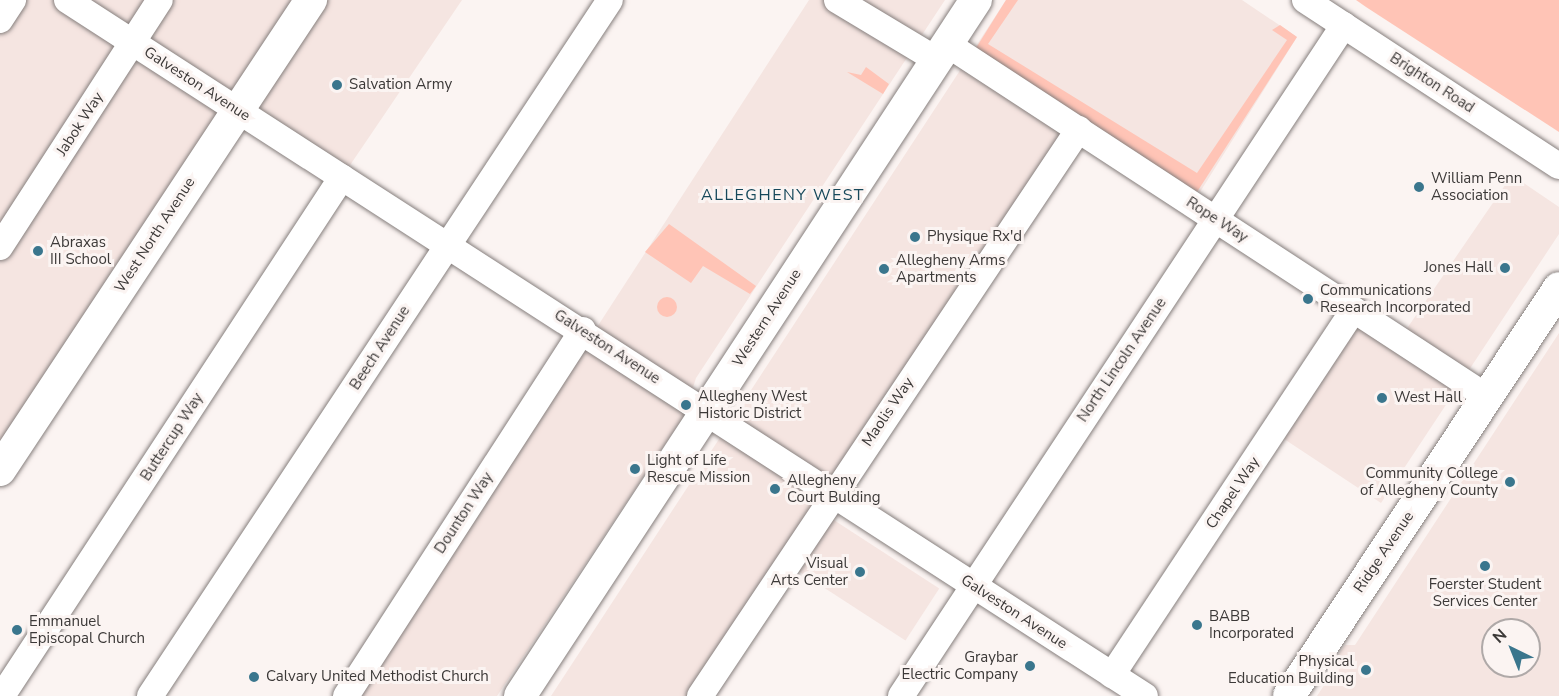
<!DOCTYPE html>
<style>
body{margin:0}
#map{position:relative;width:1559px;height:696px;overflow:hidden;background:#fbf4f2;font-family:"Nunito Sans",sans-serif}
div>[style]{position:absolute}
.built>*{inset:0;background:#f5e5e1;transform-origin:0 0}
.green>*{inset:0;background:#ffc4b6}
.round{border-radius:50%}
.roads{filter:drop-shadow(0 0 2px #867f7d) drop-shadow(0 0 2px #867f7d)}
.minor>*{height:26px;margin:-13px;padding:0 13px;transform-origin:13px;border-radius:13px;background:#fff}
.major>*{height:32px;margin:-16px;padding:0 16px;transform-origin:16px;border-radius:16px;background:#fff}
.dots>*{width:16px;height:16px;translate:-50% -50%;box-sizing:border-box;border:3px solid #fbf4f2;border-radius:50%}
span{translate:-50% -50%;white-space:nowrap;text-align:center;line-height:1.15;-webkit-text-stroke:6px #fbf4f2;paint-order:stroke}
.street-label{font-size:15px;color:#3c3938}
.poi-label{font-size:15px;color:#3c3938}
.left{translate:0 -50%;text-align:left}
.right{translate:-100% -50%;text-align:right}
.neighbourhood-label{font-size:16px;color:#16485a;letter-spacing:1.5px}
.north{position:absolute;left:1481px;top:618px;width:60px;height:60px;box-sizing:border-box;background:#fbf4f2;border:2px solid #afa9a8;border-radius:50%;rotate:317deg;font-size:16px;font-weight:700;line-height:24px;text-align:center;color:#3c3938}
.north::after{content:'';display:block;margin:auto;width:21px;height:27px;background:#3a768d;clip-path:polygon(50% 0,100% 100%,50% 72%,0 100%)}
</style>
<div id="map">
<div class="built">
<i style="clip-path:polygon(0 0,462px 0,342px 177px,238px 110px,0 470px)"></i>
<i style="clip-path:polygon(809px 0,945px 0,696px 378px,684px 416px,497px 696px,358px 696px)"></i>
<i style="clip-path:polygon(1006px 0,1242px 0,1297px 37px,1200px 192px,1079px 118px,691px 696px,551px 696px)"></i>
<i style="clip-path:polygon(1512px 175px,1559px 207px,1559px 234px,1381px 503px,1275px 433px,1354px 316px,1397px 343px)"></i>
<i style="clip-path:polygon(evenodd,1559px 333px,1559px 696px,1317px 696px,1337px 666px,1335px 659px,1345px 645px,1355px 645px,1559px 333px,1493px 630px,1529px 630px,1529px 666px,1493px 666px,1493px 630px)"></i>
<i style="left:826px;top:515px;width:135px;height:62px;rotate:33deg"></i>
</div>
<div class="green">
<i style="clip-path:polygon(1006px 0,1018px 0,988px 44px,1197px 173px,1287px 40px,1272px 30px,1280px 25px,1297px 37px,1197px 192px,976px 48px)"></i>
<i style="clip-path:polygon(1356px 0,1559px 0,1559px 132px,1366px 7px)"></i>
<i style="clip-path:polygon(866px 67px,889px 84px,883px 94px,847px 72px,861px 75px)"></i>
<i style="clip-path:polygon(669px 224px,756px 286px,750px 294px,703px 266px,691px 283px,645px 252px)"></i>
<i class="round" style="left:657px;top:297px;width:20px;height:20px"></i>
</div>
<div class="roads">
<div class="minor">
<i style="left:67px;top:0;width:1283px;rotate:32.85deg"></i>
<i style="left:837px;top:0;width:117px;rotate:31deg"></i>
<i style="left:1305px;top:0;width:303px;rotate:33.2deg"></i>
<i style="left:0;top:20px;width:24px;rotate:-57deg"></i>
<i style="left:947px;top:44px;width:645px;rotate:33.17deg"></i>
<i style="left:0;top:247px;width:294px;rotate:-57.1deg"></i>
<i style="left:1112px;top:675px;width:438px;rotate:-56.5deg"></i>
<i style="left:2px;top:696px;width:620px;rotate:-56.77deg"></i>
<i style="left:150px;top:696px;width:834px;rotate:-56.54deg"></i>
<i style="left:346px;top:696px;width:436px;rotate:-57.1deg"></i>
<i style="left:700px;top:696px;width:682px;rotate:-56.24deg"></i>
<i style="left:901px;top:696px;width:804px;rotate:-56.57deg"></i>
</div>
<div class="major">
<i style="left:0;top:470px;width:564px;rotate:-56.51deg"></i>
<i style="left:520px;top:696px;width:832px;rotate:-56.77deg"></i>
<i style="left:1289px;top:696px;width:489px;rotate:-56.5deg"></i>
</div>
</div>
<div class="dots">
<i style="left:337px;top:85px;background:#3a768d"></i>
<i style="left:1419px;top:187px;background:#3a768d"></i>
<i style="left:915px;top:237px;background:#3a768d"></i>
<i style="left:38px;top:251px;background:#3a768d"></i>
<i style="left:1505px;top:268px;background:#3a768d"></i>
<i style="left:884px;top:269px;background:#3a768d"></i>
<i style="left:1308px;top:299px;background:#3a768d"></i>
<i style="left:1382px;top:398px;background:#3a768d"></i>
<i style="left:686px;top:405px;background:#3a768d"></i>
<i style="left:635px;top:469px;background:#3a768d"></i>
<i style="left:1510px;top:482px;background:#3a768d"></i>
<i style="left:775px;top:489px;background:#3a768d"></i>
<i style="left:1485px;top:566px;background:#3a768d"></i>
<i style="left:860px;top:572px;background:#3a768d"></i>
<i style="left:1197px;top:625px;background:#3a768d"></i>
<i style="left:17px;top:630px;background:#3a768d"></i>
<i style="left:1030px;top:666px;background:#3a768d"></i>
<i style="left:1366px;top:670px;background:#3a768d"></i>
<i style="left:254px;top:677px;background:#3a768d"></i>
</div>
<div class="street-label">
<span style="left:1432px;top:83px;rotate:33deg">Brighton Road</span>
<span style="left:197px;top:84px;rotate:33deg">Galveston Avenue</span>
<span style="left:80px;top:124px;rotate:-57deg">Jabok Way</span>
<span style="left:1217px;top:220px;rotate:33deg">Rope Way</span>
<span style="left:155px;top:235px;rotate:-57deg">West North Avenue</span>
<span style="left:767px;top:318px;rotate:-57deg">Western Avenue</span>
<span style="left:607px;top:347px;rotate:33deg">Galveston Avenue</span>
<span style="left:380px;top:348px;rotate:-57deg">Beech Avenue</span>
<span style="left:1122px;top:360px;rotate:-56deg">North Lincoln Avenue</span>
<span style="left:888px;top:412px;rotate:-56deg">Maolis Way</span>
<span style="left:172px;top:437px;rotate:-57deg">Buttercup Way</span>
<span style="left:1233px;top:493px;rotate:-56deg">Chapel Way</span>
<span style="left:464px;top:513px;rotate:-57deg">Dounton Way</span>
<span style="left:1384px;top:552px;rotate:-56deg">Ridge Avenue</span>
<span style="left:1014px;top:612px;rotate:33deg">Galveston Avenue</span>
</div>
<div class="poi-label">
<span class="left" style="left:349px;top:85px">Salvation Army</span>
<span class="left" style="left:1431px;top:187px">William Penn<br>Association</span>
<span class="left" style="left:927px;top:237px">Physique Rx'd</span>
<span class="left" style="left:50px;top:251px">Abraxas<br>III School</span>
<span class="left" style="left:896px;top:269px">Allegheny Arms<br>Apartments</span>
<span class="right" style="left:1493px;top:268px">Jones Hall</span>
<span class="left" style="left:1320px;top:299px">Communications<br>Research Incorporated</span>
<span class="left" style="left:698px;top:405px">Allegheny West<br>Historic District</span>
<span class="left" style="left:1394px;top:398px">West Hall</span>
<span class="left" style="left:647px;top:469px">Light of Life<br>Rescue Mission</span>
<span class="right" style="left:1498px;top:482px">Community College<br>of Allegheny County</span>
<span class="left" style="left:787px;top:489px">Allegheny<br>Court Bulding</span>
<span class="right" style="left:848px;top:572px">Visual<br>Arts Center</span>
<span style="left:1485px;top:593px">Foerster Student<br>Services Center</span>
<span class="left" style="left:1209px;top:625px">BABB<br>Incorporated</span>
<span class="left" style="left:29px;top:630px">Emmanuel<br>Episcopal Church</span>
<span class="right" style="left:1018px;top:666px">Graybar<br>Electric Company</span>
<span class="right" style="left:1354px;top:670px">Physical<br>Education Building</span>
<span class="left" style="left:266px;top:677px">Calvary United Methodist Church</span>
</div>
<div class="neighbourhood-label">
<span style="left:783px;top:195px">ALLEGHENY WEST</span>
</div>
<div class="north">N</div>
</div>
